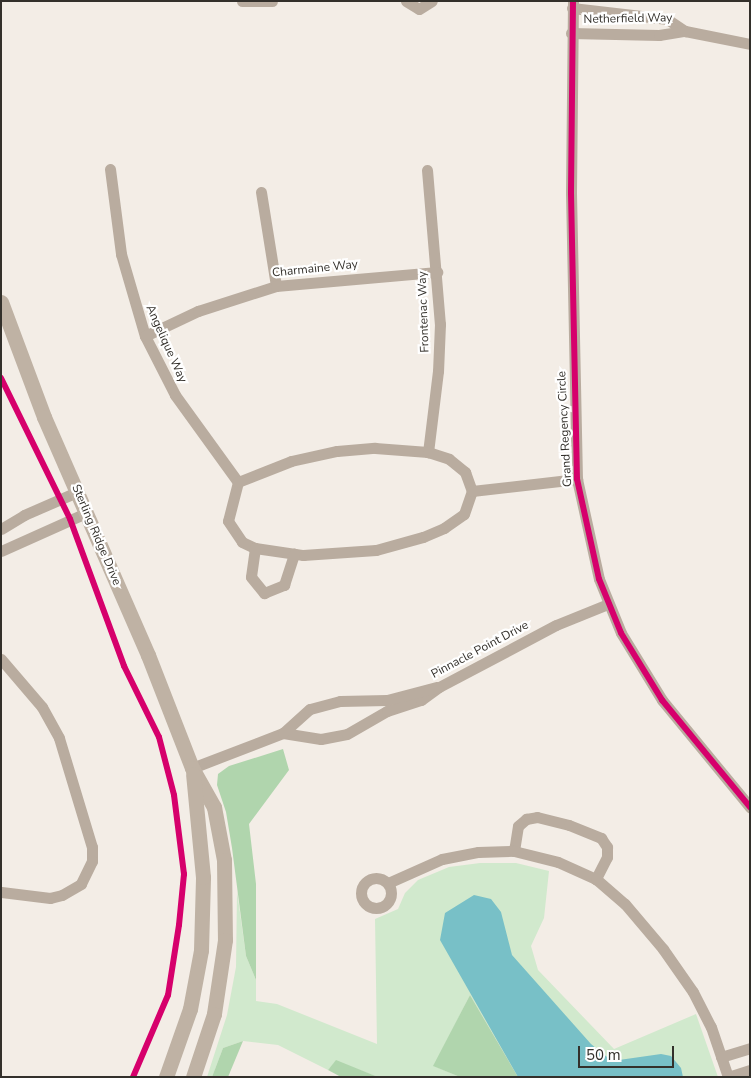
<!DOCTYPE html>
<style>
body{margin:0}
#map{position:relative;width:751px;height:1078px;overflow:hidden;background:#f3ede6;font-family:"Nunito Sans",sans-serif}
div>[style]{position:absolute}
.green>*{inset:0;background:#d1e9cd}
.forest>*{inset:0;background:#b0d5ad}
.water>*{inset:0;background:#78c0c7}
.street>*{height:11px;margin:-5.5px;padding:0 5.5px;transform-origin:5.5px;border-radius:5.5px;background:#b9ac9f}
.street>.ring{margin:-5.5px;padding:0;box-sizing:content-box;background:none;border:11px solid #b9ac9f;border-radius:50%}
.secondary>*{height:15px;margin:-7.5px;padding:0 7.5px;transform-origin:7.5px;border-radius:7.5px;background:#bfb2a4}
.cycleway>*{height:6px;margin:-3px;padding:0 3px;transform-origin:3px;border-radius:3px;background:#d6006c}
span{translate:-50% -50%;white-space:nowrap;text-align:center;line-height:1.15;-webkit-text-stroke:4.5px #fff;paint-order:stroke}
.street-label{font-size:12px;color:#33302b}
.frame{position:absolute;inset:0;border:2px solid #33302b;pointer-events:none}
.scale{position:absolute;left:578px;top:1046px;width:96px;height:22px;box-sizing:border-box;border:2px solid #33302b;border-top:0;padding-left:6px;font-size:15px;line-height:18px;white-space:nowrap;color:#33302b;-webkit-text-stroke:4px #fff;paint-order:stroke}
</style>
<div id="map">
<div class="green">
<i style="clip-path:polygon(480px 863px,516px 863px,549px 871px,544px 918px,531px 946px,538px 970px,614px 1049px,696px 1014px,718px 1077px,518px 1077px,470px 995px,434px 1066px,460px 1077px,378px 1077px,336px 1061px,328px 1070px,278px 1045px,243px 1041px,223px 1048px,212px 1077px,207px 1077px,227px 1015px,236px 967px,237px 891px,246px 956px,256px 980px,256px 1001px,277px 1004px,377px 1044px,375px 919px,398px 909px,405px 893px,418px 880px,449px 867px)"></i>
</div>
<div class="forest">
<i style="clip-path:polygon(283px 749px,289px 770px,249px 824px,256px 884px,256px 980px,246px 956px,232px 848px,226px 812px,217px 785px,218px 774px,229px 766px)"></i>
<i style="clip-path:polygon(470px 995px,518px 1077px,460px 1077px,433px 1066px)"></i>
<i style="clip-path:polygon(243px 1041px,228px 1077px,212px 1077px,223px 1048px)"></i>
<i style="clip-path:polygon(336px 1060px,378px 1077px,341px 1077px,328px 1070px)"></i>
</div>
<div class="water">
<i style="clip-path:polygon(474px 895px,491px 899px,501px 912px,512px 955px,591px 1044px,612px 1061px,661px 1054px,671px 1056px,681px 1068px,683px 1077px,518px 1077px,440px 940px,445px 913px)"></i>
</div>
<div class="street">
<i style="left:242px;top:1px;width:30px"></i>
<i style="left:406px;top:1px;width:15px;rotate:32deg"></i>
<i style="left:419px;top:9px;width:15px;rotate:-32deg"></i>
<i style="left:573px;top:1px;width:192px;rotate:90.6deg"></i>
<i style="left:571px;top:193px;width:286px;rotate:88.8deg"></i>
<i style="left:577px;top:479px;width:102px;rotate:77.6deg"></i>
<i style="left:599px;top:579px;width:58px;rotate:67.8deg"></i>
<i style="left:621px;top:633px;width:79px;rotate:58.5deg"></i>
<i style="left:662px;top:700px;width:139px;rotate:50.6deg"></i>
<i style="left:572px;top:8px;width:96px;rotate:6.6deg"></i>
<i style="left:667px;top:19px;width:22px;rotate:34deg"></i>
<i style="left:571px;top:33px;width:88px;rotate:1.3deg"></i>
<i style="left:659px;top:35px;width:26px;rotate:-9deg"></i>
<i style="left:685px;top:31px;width:66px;rotate:11.3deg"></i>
<i style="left:110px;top:169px;width:86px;rotate:82.6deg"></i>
<i style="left:121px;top:254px;width:85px;rotate:73.7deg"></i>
<i style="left:145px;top:336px;width:66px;rotate:63deg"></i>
<i style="left:175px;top:395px;width:107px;rotate:54.1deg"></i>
<i style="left:427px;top:170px;width:155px;rotate:85.2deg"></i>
<i style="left:440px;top:324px;width:47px;rotate:92.4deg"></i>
<i style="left:438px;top:371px;width:82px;rotate:97deg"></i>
<i style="left:261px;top:192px;width:95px;rotate:80.9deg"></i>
<i style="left:145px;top:336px;width:59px;rotate:-25.3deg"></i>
<i style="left:198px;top:311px;width:82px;rotate:-17.8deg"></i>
<i style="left:276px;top:286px;width:162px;rotate:-5deg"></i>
<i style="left:238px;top:482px;width:40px;rotate:104.4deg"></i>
<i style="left:228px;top:521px;width:25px;rotate:56deg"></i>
<i style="left:242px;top:542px;width:14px;rotate:25deg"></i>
<i style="left:255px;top:548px;width:49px;rotate:8.3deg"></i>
<i style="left:303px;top:555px;width:73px;rotate:-3.9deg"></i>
<i style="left:376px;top:550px;width:49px;rotate:-15.5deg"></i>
<i style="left:423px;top:537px;width:23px;rotate:-23deg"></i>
<i style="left:444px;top:528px;width:24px;rotate:-35deg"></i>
<i style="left:464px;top:514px;width:24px;rotate:-71deg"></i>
<i style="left:238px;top:482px;width:57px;rotate:-21.6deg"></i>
<i style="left:291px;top:461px;width:47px;rotate:-12.3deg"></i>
<i style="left:337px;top:451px;width:38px;rotate:-5deg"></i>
<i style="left:375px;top:448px;width:53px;rotate:4.3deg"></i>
<i style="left:428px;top:452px;width:22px;rotate:18deg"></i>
<i style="left:449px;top:459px;width:21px;rotate:39deg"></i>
<i style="left:465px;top:472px;width:20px;rotate:70deg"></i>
<i style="left:472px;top:491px;width:106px;rotate:-6.5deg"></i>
<i style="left:1px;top:529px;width:27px;rotate:-31deg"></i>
<i style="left:24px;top:515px;width:58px;rotate:-23.5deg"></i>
<i style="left:255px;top:548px;width:29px;rotate:98deg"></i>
<i style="left:251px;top:577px;width:21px;rotate:51deg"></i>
<i style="left:264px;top:593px;width:22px;rotate:-22deg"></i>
<i style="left:284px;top:585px;width:33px;rotate:-72deg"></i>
<i style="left:1px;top:551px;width:93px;rotate:-24.1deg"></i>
<i style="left:1px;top:659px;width:63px;rotate:49.5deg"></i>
<i style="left:42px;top:707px;width:35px;rotate:61deg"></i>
<i style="left:59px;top:738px;width:114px;rotate:73.2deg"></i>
<i style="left:92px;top:847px;width:14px;rotate:90deg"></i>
<i style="left:92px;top:861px;width:25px;rotate:116deg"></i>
<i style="left:81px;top:884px;width:22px;rotate:150deg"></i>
<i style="left:62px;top:895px;width:12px;rotate:166deg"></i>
<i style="left:50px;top:898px;width:49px;rotate:-173deg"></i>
<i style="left:283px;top:733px;width:38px;rotate:9deg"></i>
<i style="left:321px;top:739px;width:26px;rotate:-11deg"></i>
<i style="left:347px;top:734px;width:46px;rotate:-29.9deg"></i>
<i style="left:387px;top:711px;width:36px;rotate:-18deg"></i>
<i style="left:421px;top:700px;width:22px;rotate:-36deg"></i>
<i style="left:439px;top:687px;width:132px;rotate:-27.9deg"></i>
<i style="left:556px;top:625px;width:56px;rotate:-22deg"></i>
<i style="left:192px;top:768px;width:97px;rotate:-21deg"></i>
<i style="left:283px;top:733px;width:36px;rotate:-42deg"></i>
<i style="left:310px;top:709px;width:31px;rotate:-15deg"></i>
<i style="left:340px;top:701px;width:47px;rotate:-1.2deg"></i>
<i style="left:387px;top:700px;width:52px;rotate:-14.6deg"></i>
<i style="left:514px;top:851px;width:25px;rotate:-81deg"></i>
<i style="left:518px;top:826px;width:11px;rotate:-41deg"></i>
<i style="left:526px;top:819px;width:11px;rotate:-10deg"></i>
<i style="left:537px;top:817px;width:33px;rotate:14deg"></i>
<i style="left:569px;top:825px;width:35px;rotate:22deg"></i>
<i style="left:601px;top:838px;width:11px;rotate:56deg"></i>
<i style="left:607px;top:847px;width:10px;rotate:90deg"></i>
<i style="left:607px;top:857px;width:25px;rotate:117deg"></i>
<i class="ring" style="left:361px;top:878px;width:19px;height:19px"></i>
<i style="left:388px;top:883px;width:59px;rotate:-24deg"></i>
<i style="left:442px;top:859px;width:37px;rotate:-11deg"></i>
<i style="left:478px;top:852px;width:36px;rotate:-2deg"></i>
<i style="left:514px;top:851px;width:45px;rotate:14deg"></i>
<i style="left:558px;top:862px;width:42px;rotate:24.1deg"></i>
<i style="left:596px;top:879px;width:38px;rotate:41deg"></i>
<i style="left:625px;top:904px;width:59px;rotate:49.8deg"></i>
<i style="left:663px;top:949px;width:52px;rotate:55.1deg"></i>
<i style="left:693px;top:992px;width:39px;rotate:63deg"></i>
<i style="left:711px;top:1027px;width:53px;rotate:71.2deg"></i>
<i style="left:721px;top:1057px;width:30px;rotate:-17deg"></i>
<i style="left:728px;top:1077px;width:23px;rotate:-18deg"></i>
</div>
<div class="secondary">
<i style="left:1px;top:302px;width:123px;rotate:69.5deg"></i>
<i style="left:44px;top:417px;width:260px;rotate:66.4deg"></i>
<i style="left:148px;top:655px;width:121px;rotate:68.7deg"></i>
<i style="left:192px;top:768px;width:45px;rotate:60.6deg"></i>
<i style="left:214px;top:807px;width:54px;rotate:79.3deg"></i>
<i style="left:224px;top:860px;width:80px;rotate:89.3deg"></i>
<i style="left:225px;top:940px;width:75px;rotate:98.5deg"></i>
<i style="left:214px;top:1014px;width:66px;rotate:108.4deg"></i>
<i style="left:166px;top:1077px;width:72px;rotate:-70.6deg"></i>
<i style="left:190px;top:1009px;width:60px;rotate:-79.4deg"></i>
<i style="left:201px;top:950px;width:73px;rotate:-88.4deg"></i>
<i style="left:203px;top:877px;width:103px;rotate:-95.5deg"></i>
</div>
<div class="cycleway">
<i style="left:573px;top:1px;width:192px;rotate:90.6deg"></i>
<i style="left:571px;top:193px;width:286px;rotate:88.8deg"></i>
<i style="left:577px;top:479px;width:102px;rotate:77.6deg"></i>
<i style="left:599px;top:579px;width:58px;rotate:67.8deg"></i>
<i style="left:621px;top:633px;width:79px;rotate:58.5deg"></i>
<i style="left:662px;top:700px;width:139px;rotate:50.6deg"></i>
<i style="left:1px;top:378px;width:157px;rotate:63.9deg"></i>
<i style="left:70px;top:519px;width:157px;rotate:69.8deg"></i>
<i style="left:124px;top:666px;width:79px;rotate:63.8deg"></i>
<i style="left:159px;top:737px;width:60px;rotate:75.5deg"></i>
<i style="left:174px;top:795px;width:80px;rotate:82.8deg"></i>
<i style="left:184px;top:874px;width:51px;rotate:95.6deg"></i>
<i style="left:179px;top:925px;width:71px;rotate:98.9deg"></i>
<i style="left:168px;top:995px;width:89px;rotate:113.1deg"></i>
</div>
<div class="street-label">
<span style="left:628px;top:19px;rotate:-1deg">Netherfield Way</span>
<span style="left:315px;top:269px;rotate:-6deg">Charmaine Way</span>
<span style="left:424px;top:312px;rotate:-92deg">Frontenac Way</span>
<span style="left:166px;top:344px;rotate:66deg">Angelique Way</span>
<span style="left:565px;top:429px;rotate:-93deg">Grand Regency Circle</span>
<span style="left:96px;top:535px;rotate:67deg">Sterling Ridge Drive</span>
<span style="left:480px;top:650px;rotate:-28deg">Pinnacle Point Drive</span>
</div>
<div class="frame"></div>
<div class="scale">50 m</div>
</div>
